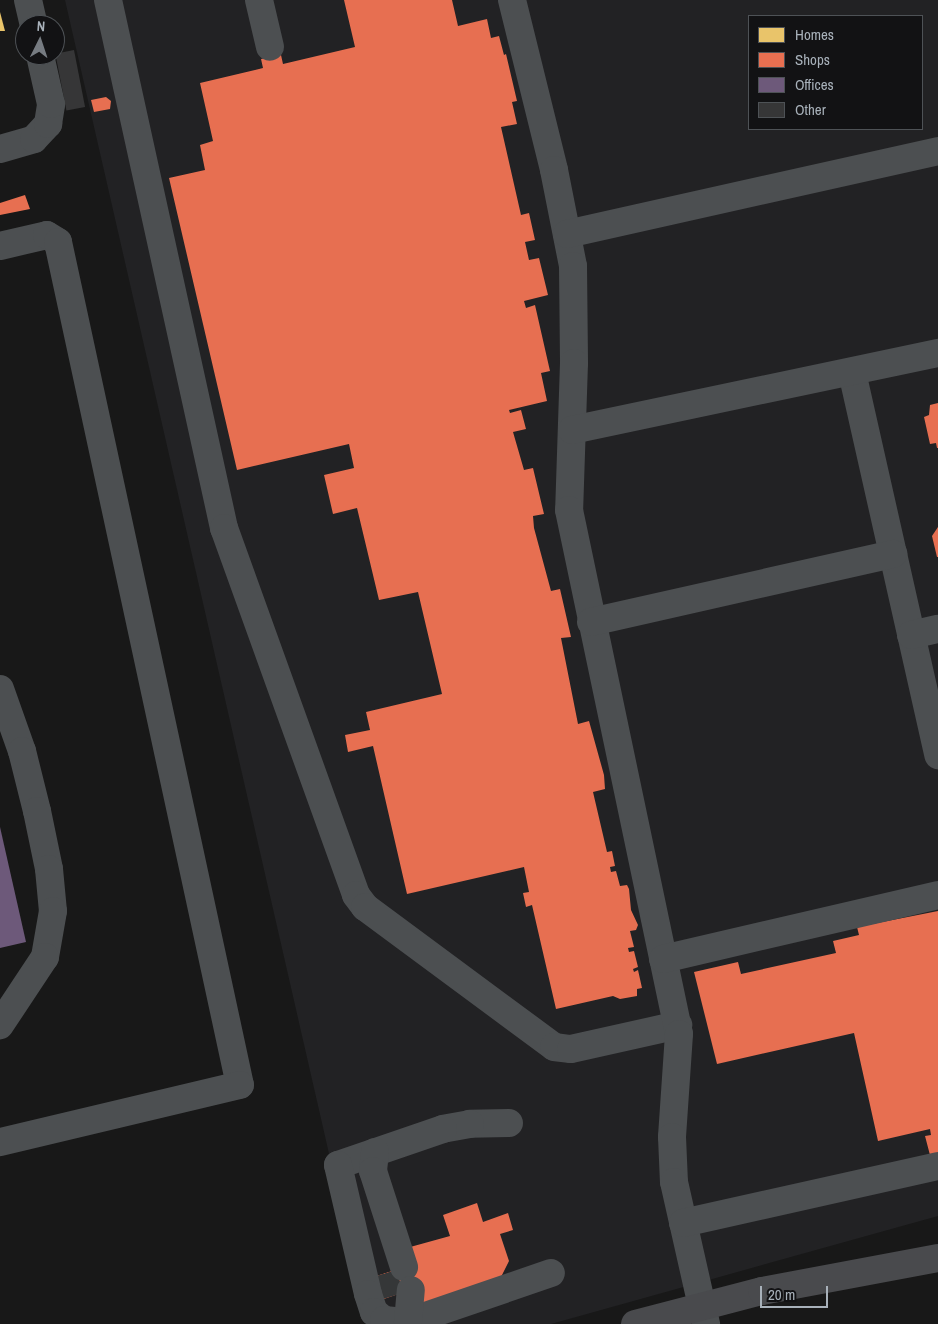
<!DOCTYPE html>
<style>
body{margin:0}
#map{position:relative;width:938px;height:1324px;overflow:hidden;background:#181818;font-family:"Archivo Narrow",sans-serif}
div>[style]{position:absolute}
.built>*{inset:0;background:#222224}
.homes>*{inset:0;background:#e9c46a}
.shops>*{inset:0;background:#e76f51}
.offices>*{inset:0;background:#6d597a}
.building>*{inset:0;background:#363637;transform-origin:0 0}
.minor-tunnel>*{height:28px;margin-top:-14px;transform-origin:0;background:repeating-linear-gradient(90deg,#353738 0 28px,transparent 0 42px)}
.minor>*{height:28px;margin:-14px;padding:0 14px;transform-origin:14px;border-radius:14px;background:#4c4f51}
.major>*{height:28px;margin:-14px;padding:0 14px;transform-origin:14px;border-radius:14px;background:#494a4d}
span{translate:-50% -50%;white-space:nowrap;text-align:center;line-height:1.15;-webkit-text-stroke:5px #121214;paint-order:stroke}
.legend{position:absolute;left:748px;top:15px;width:175px;height:115px;box-sizing:border-box;background:#121214;border:1px solid #4e5256;margin:0;padding:6px 9px;list-style:none;font-size:15px;color:#a8b1ba}
.legend li{display:flex;align-items:center;gap:10px;height:25px}
.legend b{width:25px;border:1px solid #4e5256}
.north{position:absolute;left:15px;top:15px;width:50px;height:50px;box-sizing:border-box;background:#121214;border:1px solid #4e5256;border-radius:50%;rotate:4deg;font-size:14px;font-weight:700;line-height:20px;text-align:center;color:#a8b1ba}
.north::after{content:'';display:block;margin:auto;width:18px;height:22px;background:#767b81;clip-path:polygon(50% 0,100% 100%,50% 72%,0 100%)}
.scale{position:absolute;left:760px;top:1286px;width:68px;height:22px;box-sizing:border-box;border:2px solid #a8b1ba;border-top:0;padding-left:6px;font-size:15px;line-height:18px;white-space:nowrap;color:#a8b1ba;-webkit-text-stroke:4px #121214;paint-order:stroke}
</style>
<div id="map">
<div class="built">
<i style="clip-path:polygon(evenodd,65px 0,938px 0,938px 1216px,551px 1324px,368px 1324px,65px 0,749px 16px,922px 16px,922px 129px,749px 129px,749px 16px)"></i>
</div>
<div class="homes">
<i style="clip-path:polygon(0 12px,5px 31px,0 31px)"></i>
</div>
<div class="shops">
<i style="clip-path:polygon(344px 0,452px 0,458px 26px,487px 19px,491px 38px,499px 36px,504px 55px,506px 54px,517px 101px,512px 102px,517px 124px,501px 127px,521px 215px,529px 213px,535px 240px,525px 242px,529px 260px,539px 258px,548px 295px,524px 301px,526px 308px,535px 305px,550px 371px,541px 373px,547px 401px,509px 410px,510px 413px,521px 410px,526px 429px,513px 432px,524px 470px,533px 468px,544px 514px,533px 516px,534px 528px,551px 591px,560px 589px,571px 637px,561px 638px,578px 724px,589px 721px,604px 775px,605px 789px,593px 792px,607px 852px,612px 851px,615px 866px,610px 867px,611px 872px,616px 871px,620px 886px,627px 885px,629px 889px,631px 910px,638px 925px,636px 930px,630px 931px,634px 947px,628px 948px,629px 952px,634px 951px,638px 967px,633px 969px,634px 972px,638px 970px,642px 988px,637px 989px,637px 996px,620px 999px,613px 996px,556px 1009px,532px 905px,526px 907px,523px 893px,529px 892px,524px 867px,407px 894px,373px 746px,348px 752px,345px 735px,370px 730px,366px 712px,442px 694px,418px 592px,379px 600px,357px 508px,333px 514px,324px 475px,354px 468px,349px 444px,237px 470px,169px 178px,205px 170px,200px 145px,213px 141px,200px 83px,263px 68px,261px 59px,281px 55px,283px 64px,355px 47px)"></i>
<i style="clip-path:polygon(106px 97px,111px 101px,110px 109px,94px 112px,91px 100px)"></i>
<i style="clip-path:polygon(25px 195px,30px 209px,0 215px,0 203px)"></i>
<i style="clip-path:polygon(938px 403px,938px 448px,937px 448px,936px 443px,930px 444px,924px 417px,929px 415px,930px 405px)"></i>
<i style="clip-path:polygon(938px 527px,938px 557px,937px 557px,932px 536px)"></i>
<i style="clip-path:polygon(938px 911px,938px 1160px,931px 1159px,925px 1136px,931px 1135px,930px 1129px,878px 1141px,854px 1033px,717px 1064px,694px 972px,738px 962px,741px 974px,836px 953px,833px 941px,859px 935px,857px 927px)"></i>
<i style="clip-path:polygon(477px 1203px,483px 1222px,508px 1213px,513px 1230px,500px 1234px,509px 1261px,501px 1277px,422px 1308px,416px 1288px,378px 1301px,370px 1278px,408px 1266px,403px 1249px,450px 1236px,443px 1215px)"></i>
</div>
<div class="offices">
<i style="clip-path:polygon(0 827px,26px 942px,0 948px)"></i>
</div>
<div class="building">
<i style="left:74px;top:50px;width:58px;height:19px;rotate:79deg"></i>
</div>
<div class="minor-tunnel">
<i style="left:383px;top:1274px;width:24px;rotate:73deg"></i>
</div>
<div class="minor">
<i style="left:28px;top:0;width:26px;rotate:77deg"></i>
<i style="left:108px;top:0;width:541px;rotate:77.61deg"></i>
<i style="left:224px;top:528px;width:390px;rotate:70.2deg"></i>
<i style="left:356px;top:895px;width:15px;rotate:53deg"></i>
<i style="left:365px;top:907px;width:235px;rotate:36.5deg"></i>
<i style="left:554px;top:1047px;width:17px;rotate:7deg"></i>
<i style="left:571px;top:1049px;width:110px;rotate:-12.6deg"></i>
<i style="left:259px;top:0;width:48px;rotate:76.8deg"></i>
<i style="left:512px;top:0;width:175px;rotate:76.1deg"></i>
<i style="left:554px;top:170px;width:98px;rotate:78.8deg"></i>
<i style="left:573px;top:266px;width:97px;rotate:89.4deg"></i>
<i style="left:574px;top:363px;width:147px;rotate:91.9deg"></i>
<i style="left:569px;top:510px;width:535px;rotate:78.14deg"></i>
<i style="left:679px;top:1034px;width:103px;rotate:93.9deg"></i>
<i style="left:672px;top:1137px;width:45px;rotate:87.5deg"></i>
<i style="left:674px;top:1182px;width:146px;rotate:77.3deg"></i>
<i style="left:0;top:149px;width:35px;rotate:-16deg"></i>
<i style="left:34px;top:139px;width:21px;rotate:-47deg"></i>
<i style="left:48px;top:124px;width:20px;rotate:-81deg"></i>
<i style="left:51px;top:104px;width:50px;rotate:-102.7deg"></i>
<i style="left:567px;top:234px;width:380px;rotate:-12.6deg"></i>
<i style="left:0;top:246px;width:48px;rotate:-13.2deg"></i>
<i style="left:47px;top:235px;width:13px;rotate:32deg"></i>
<i style="left:58px;top:242px;width:862px;rotate:77.82deg"></i>
<i style="left:240px;top:1085px;width:247px;rotate:166.6deg"></i>
<i style="left:852px;top:372px;width:393px;rotate:77.3deg"></i>
<i style="left:572px;top:430px;width:374px;rotate:-11.9deg"></i>
<i style="left:591px;top:622px;width:310px;rotate:-12.7deg"></i>
<i style="left:911px;top:635px;width:28px;rotate:-13deg"></i>
<i style="left:0;top:689px;width:66px;rotate:70.5deg"></i>
<i style="left:22px;top:751px;width:62px;rotate:76deg"></i>
<i style="left:37px;top:811px;width:59px;rotate:78.3deg"></i>
<i style="left:49px;top:869px;width:42px;rotate:84.6deg"></i>
<i style="left:53px;top:911px;width:47px;rotate:99.9deg"></i>
<i style="left:45px;top:957px;width:82px;rotate:123.5deg"></i>
<i style="left:663px;top:959px;width:282px;rotate:-13.1deg"></i>
<i style="left:509px;top:1123px;width:39px;rotate:179deg"></i>
<i style="left:470px;top:1124px;width:27px;rotate:170deg"></i>
<i style="left:443px;top:1129px;width:111px;rotate:161.1deg"></i>
<i style="left:338px;top:1165px;width:132px;rotate:76.9deg"></i>
<i style="left:368px;top:1294px;width:19px;rotate:72deg"></i>
<i style="left:374px;top:1312px;width:13px;rotate:39deg"></i>
<i style="left:384px;top:1320px;width:24px;rotate:5deg"></i>
<i style="left:408px;top:1322px;width:151px;rotate:-18.9deg"></i>
<i style="left:375px;top:1152px;width:19px;rotate:96deg"></i>
<i style="left:373px;top:1171px;width:101px;rotate:72.1deg"></i>
<i style="left:683px;top:1223px;width:261px;rotate:-12.6deg"></i>
<i style="left:408px;top:1322px;width:32px;rotate:-85deg"></i>
</div>
<div class="major">
<i style="left:635px;top:1324px;width:131px;rotate:-14.6deg"></i>
<i style="left:762px;top:1291px;width:179px;rotate:-10.6deg"></i>
</div>
<ul class="legend">
<li><b style="height:14px;background:#e9c46a"></b>Homes</li>
<li><b style="height:14px;background:#e76f51"></b>Shops</li>
<li><b style="height:14px;background:#6d597a"></b>Offices</li>
<li><b style="height:14px;background:#363637"></b>Other</li>
</ul>
<div class="north">N</div>
<div class="scale">20 m</div>
</div>
